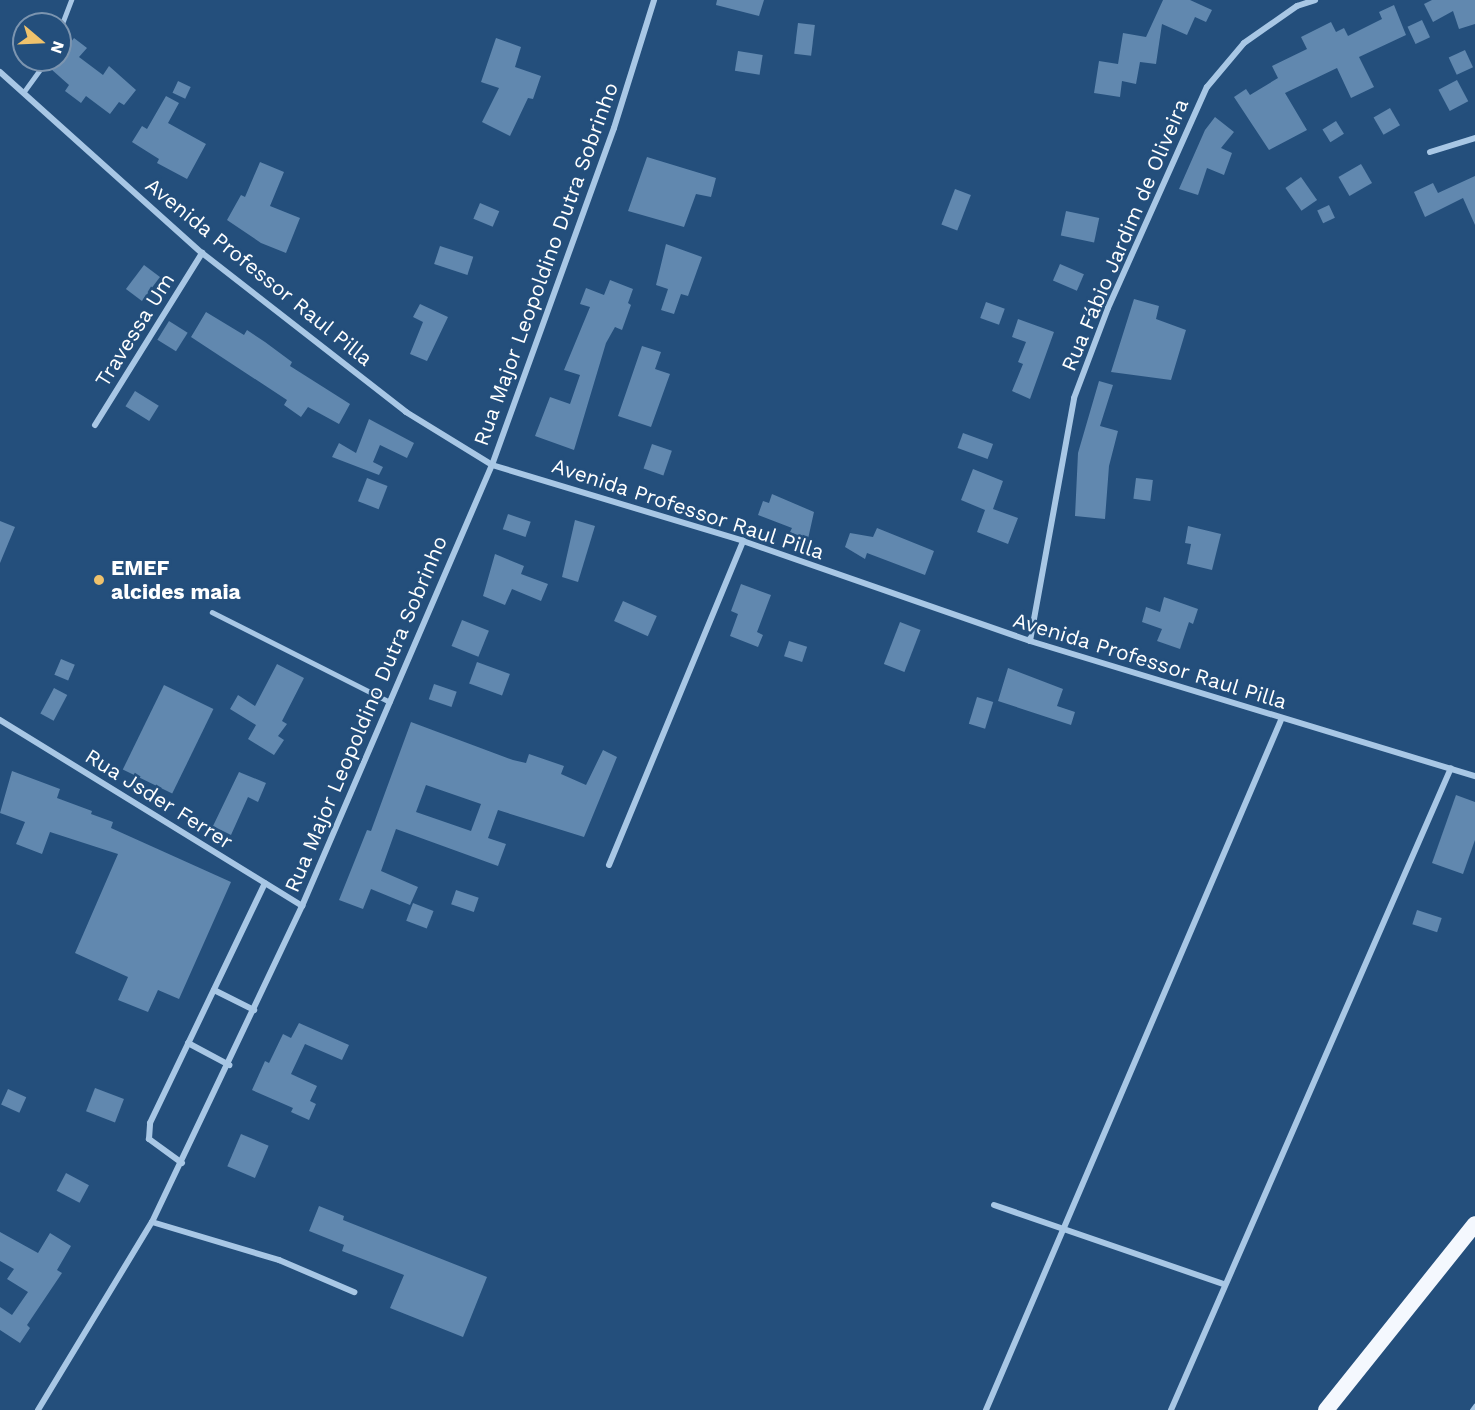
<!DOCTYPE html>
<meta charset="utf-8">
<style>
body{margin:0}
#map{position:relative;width:1475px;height:1410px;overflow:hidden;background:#244f7c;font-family:"Work Sans",sans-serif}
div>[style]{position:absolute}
.building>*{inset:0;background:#6188af;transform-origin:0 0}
.service>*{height:4.5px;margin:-2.25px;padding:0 2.25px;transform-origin:2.25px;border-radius:2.25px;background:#a8c7e5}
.minor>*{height:6px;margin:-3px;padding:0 3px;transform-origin:3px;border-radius:3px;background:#a8c7e5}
.trunk>*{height:16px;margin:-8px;padding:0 8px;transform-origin:8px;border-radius:8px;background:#f4f8fe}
.dots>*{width:16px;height:16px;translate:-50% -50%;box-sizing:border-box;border:3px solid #244f7c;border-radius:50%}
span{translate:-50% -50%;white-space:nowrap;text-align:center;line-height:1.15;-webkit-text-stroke:5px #244f7c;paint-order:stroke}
.street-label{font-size:21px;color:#fff}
.poi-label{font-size:21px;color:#fff;font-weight:700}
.left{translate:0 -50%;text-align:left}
.north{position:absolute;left:12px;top:12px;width:60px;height:60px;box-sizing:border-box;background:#244f7c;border:2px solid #7c95b0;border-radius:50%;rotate:109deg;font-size:16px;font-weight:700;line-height:24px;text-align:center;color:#fff}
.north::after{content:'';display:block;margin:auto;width:21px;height:27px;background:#efc26c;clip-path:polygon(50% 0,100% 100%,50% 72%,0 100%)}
</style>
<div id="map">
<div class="building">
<i style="clip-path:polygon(717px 0,764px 0,759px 16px,716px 5px)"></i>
<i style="clip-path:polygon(1163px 0,1190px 0,1212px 10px,1206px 22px,1195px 17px,1187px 35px,1162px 24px,1156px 64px,1140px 62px,1136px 84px,1122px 81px,1120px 97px,1094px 93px,1099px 61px,1118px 64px,1123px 33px,1146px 37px)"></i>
<i style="clip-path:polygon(1432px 0,1475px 0,1475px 24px,1459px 29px,1453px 11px,1433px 22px,1424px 4px)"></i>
<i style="clip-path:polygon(1394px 5px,1406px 35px,1359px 57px,1374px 87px,1351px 98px,1337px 68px,1285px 93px,1307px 130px,1269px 150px,1234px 97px,1246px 89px,1250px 95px,1278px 78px,1272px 66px,1307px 49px,1301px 37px,1331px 22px,1336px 32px,1344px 28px,1348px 36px,1382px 19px,1379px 12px)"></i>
<i style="left:1422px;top:20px;width:19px;height:16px;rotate:65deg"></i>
<i style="left:798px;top:23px;width:17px;height:31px;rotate:7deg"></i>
<i style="clip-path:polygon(74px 38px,87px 48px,79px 57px,103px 75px,109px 66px,136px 90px,124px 105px,119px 102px,110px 114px,86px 96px,81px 103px,65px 91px,69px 85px,51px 69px)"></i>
<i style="clip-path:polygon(496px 38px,521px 47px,515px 67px,541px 76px,533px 99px,528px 98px,510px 136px,482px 122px,499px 88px,481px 82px)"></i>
<i style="left:1465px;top:50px;width:19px;height:18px;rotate:65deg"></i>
<i style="left:738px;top:51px;width:25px;height:20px;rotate:9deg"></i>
<i style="left:1457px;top:80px;width:24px;height:21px;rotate:62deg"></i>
<i style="left:178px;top:81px;width:14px;height:13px;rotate:25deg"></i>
<i style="clip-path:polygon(166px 96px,179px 103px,168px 123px,206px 144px,187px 179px,157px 163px,159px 159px,132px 142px,142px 126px,147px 129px)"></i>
<i style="left:1390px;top:108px;width:20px;height:19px;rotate:60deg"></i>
<i style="clip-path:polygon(1215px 117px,1234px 132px,1221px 148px,1232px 153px,1224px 175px,1207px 168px,1198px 195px,1179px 189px,1205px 130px)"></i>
<i style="left:1336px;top:121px;width:15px;height:16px;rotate:58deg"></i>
<i style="clip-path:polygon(647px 157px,716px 178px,711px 197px,696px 194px,684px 227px,628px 211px)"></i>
<i style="clip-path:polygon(260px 162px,284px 172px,270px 206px,300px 218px,286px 253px,261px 243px,227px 220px,241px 195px,245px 197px)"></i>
<i style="left:1361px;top:164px;width:22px;height:26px;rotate:60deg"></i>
<i style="clip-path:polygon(1475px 176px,1475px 225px,1463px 198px,1425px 217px,1414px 192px,1433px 183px,1438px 193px)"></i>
<i style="left:1301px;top:177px;width:28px;height:19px;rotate:55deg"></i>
<i style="left:955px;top:189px;width:17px;height:38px;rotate:21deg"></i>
<i style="left:480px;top:203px;width:21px;height:17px;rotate:23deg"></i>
<i style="left:1329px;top:205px;width:14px;height:13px;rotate:65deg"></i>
<i style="left:1066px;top:211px;width:34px;height:25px;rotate:12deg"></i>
<i style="clip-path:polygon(666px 244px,702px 257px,688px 296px,681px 294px,674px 314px,661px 310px,668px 289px,656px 285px)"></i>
<i style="left:440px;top:246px;width:35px;height:19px;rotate:18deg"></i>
<i style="left:1060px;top:264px;width:26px;height:18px;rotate:23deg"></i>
<i style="left:144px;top:265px;width:20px;height:30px;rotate:37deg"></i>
<i style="clip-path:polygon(610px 280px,633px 289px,628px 303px,631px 305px,622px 330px,615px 327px,606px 343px,574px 450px,535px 436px,550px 397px,570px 404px,580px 375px,564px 370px,590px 307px,580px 304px,586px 288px,604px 295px)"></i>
<i style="clip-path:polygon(1134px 299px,1159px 306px,1156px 319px,1186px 330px,1171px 380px,1111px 372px)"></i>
<i style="left:986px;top:302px;width:20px;height:17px;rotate:20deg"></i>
<i style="clip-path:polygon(420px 304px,448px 317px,427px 361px,410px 354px,423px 322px,413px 317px)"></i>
<i style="clip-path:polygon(206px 312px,244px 335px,247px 330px,265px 342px,292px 362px,290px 366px,350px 404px,339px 424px,308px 407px,301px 417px,284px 405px,287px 400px,191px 337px)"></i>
<i style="clip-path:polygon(1018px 319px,1054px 332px,1030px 399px,1012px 391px,1023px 364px,1018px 362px,1026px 342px,1012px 337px)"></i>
<i style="left:169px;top:321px;width:22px;height:22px;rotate:32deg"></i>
<i style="clip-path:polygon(642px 346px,661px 352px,655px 369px,670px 374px,651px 427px,618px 416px)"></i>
<i style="clip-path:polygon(1099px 381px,1113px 385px,1100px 426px,1118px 431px,1109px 466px,1105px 519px,1075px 516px,1078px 453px)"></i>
<i style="left:135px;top:391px;width:28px;height:18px;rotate:32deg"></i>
<i style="clip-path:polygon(369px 419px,414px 443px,407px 458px,380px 445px,373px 462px,383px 467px,379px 475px,332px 457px,339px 443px,356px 453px)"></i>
<i style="left:963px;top:433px;width:32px;height:16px;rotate:20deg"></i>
<i style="left:652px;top:444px;width:21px;height:26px;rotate:19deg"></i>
<i style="clip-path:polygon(973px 469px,1003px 481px,993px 509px,1018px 518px,1008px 544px,977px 532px,985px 510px,961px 500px)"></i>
<i style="left:367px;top:478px;width:22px;height:25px;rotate:21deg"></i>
<i style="left:1136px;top:478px;width:17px;height:21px;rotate:7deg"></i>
<i style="clip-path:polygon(772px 494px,814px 512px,808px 539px,790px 532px,792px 528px,758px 515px,763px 501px,769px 503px)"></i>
<i style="left:508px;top:514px;width:24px;height:16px;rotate:19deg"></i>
<i style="clip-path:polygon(575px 520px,595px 526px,578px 582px,562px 577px)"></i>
<i style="clip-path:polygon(0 521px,15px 527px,0 563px)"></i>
<i style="clip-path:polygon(1188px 526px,1221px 534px,1212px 570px,1187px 564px,1191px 544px,1185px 543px)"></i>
<i style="clip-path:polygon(877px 528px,934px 551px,925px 575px,867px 553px,865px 559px,845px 547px,850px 533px,873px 537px)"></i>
<i style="clip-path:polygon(495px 554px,524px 566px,521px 574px,548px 584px,541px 601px,512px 589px,505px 605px,483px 596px)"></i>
<i style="clip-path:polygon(741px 584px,771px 595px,757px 632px,763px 635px,758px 647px,730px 636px,738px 614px,731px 611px)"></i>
<i style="clip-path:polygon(1164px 597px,1198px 609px,1193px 624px,1189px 622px,1180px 649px,1157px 641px,1162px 629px,1142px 622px,1146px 607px,1160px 612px)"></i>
<i style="left:623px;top:601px;width:37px;height:22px;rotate:24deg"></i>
<i style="left:462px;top:620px;width:29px;height:28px;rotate:22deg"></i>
<i style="left:900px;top:622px;width:22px;height:45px;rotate:21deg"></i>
<i style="left:789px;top:641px;width:19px;height:16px;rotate:18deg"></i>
<i style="left:61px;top:659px;width:15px;height:17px;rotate:23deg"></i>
<i style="left:477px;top:662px;width:35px;height:23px;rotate:20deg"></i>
<i style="clip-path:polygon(277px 664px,304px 678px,282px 721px,287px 724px,278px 736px,284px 740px,274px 755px,248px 739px,256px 725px,230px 709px,238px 695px,255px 706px)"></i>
<i style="clip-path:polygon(1008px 668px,1063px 689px,1057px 706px,1075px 712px,1071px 725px,998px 701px)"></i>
<i style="left:434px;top:684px;width:24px;height:16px;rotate:19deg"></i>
<i style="left:164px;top:685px;width:55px;height:94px;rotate:26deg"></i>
<i style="left:54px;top:688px;width:15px;height:29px;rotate:28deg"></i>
<i style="left:977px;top:697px;width:17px;height:28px;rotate:17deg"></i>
<i style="clip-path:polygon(evenodd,411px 722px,513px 760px,526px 763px,529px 754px,564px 766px,561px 774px,586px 785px,603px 750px,617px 757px,584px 837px,498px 810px,488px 838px,506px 844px,498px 866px,396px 829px,381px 871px,418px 887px,410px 905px,371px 889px,363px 909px,339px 900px,367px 830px,371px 831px,411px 722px,426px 785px,481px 804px,471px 831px,416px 812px,426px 785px)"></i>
<i style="clip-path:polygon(12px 771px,60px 789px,57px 798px,92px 811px,91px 814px,113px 822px,111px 828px,231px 882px,179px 999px,158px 990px,148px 1012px,118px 1000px,128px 977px,75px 953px,118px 854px,50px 832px,42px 854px,16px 844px,25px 822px,0 813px)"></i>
<i style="clip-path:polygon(239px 772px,266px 783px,258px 802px,248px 797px,231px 835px,213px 826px)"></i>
<i style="clip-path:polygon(1456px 795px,1475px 802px,1475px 840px,1463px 874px,1432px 863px)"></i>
<i style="left:456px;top:890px;width:24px;height:15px;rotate:19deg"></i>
<i style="left:413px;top:903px;width:22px;height:19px;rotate:21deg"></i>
<i style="left:1417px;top:910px;width:26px;height:15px;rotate:18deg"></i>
<i style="clip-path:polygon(299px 1023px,349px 1045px,342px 1060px,305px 1044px,291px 1074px,317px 1086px,310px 1101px,316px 1104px,309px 1120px,291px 1112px,293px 1108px,252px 1090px,265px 1061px,269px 1063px,283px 1034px,291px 1038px)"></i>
<i style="left:95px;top:1088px;width:31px;height:25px;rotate:21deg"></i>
<i style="left:8px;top:1089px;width:20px;height:17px;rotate:24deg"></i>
<i style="left:241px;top:1134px;width:30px;height:35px;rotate:23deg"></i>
<i style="left:66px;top:1173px;width:26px;height:20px;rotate:28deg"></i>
<i style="clip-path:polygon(319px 1206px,344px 1216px,343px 1220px,487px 1277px,463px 1337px,390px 1308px,404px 1275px,342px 1251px,344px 1245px,309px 1231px)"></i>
<i style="clip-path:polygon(0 1232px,38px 1253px,50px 1233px,71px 1246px,57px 1270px,62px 1273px,27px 1325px,30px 1328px,20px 1343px,0 1330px,0 1307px,12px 1315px,28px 1292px,7px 1279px,14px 1269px,0 1261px)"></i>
</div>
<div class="service">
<i style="left:60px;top:29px;width:31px;rotate:-69deg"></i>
<i style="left:23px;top:93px;width:41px;rotate:-54deg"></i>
<i style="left:212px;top:612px;width:199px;rotate:26.8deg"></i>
<i style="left:1472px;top:1410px;width:5px;rotate:-53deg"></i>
</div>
<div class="minor">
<i style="left:0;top:72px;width:271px;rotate:41.9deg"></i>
<i style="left:202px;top:253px;width:259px;rotate:37.9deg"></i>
<i style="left:406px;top:412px;width:101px;rotate:31.6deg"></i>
<i style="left:492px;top:465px;width:262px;rotate:16.8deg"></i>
<i style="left:743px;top:541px;width:304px;rotate:19.2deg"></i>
<i style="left:1030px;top:641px;width:465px;rotate:16.9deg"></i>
<i style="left:1430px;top:152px;width:47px;rotate:-17.3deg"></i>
<i style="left:95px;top:425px;width:203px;rotate:-58.1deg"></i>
<i style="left:1030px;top:641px;width:247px;rotate:-79.7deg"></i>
<i style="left:1074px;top:398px;width:96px;rotate:-69.3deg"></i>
<i style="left:1108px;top:308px;width:242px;rotate:-65.9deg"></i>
<i style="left:1207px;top:87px;width:57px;rotate:-49.9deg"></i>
<i style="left:1244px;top:43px;width:65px;rotate:-34.9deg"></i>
<i style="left:1297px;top:6px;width:19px;rotate:-18deg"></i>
<i style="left:0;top:720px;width:355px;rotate:31.6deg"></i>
<i style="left:609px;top:865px;width:351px;rotate:-67.5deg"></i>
<i style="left:214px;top:990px;width:45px;rotate:26.6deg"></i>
<i style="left:188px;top:1043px;width:47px;rotate:28.2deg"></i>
<i style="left:182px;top:1163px;width:41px;rotate:-144deg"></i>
<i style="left:149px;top:1139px;width:16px;rotate:-86deg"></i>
<i style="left:150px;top:1123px;width:266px;rotate:-64.4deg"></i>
<i style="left:994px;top:1205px;width:243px;rotate:19deg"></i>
<i style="left:152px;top:1222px;width:133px;rotate:16.7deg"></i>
<i style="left:279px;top:1260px;width:82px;rotate:23.1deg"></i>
<i style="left:38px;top:1410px;width:220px;rotate:-58.8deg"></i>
<i style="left:152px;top:1222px;width:350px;rotate:-64.6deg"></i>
<i style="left:302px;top:906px;width:480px;rotate:-66.7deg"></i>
<i style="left:492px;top:465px;width:358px;rotate:-70.1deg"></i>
<i style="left:614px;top:128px;width:134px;rotate:-72.6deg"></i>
<i style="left:986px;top:1410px;width:750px;rotate:-66.85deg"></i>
<i style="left:1171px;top:1410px;width:700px;rotate:-66.44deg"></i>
</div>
<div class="trunk">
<i style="left:1326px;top:1410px;width:238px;rotate:-51.3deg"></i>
</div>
<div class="dots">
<i style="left:99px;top:580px;background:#efc26c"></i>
</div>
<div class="street-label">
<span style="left:1125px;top:235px;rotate:-67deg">Rua Fábio Jardim de Oliveira</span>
<span style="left:546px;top:264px;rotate:-70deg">Rua Major Leopoldino Dutra Sobrinho</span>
<span style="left:259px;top:272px;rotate:39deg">Avenida Professor Raul Pilla</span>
<span style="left:135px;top:330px;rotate:-58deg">Travessa Um</span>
<span style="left:688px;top:509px;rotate:18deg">Avenida Professor Raul Pilla</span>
<span style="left:1150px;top:661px;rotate:17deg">Avenida Professor Raul Pilla</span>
<span style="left:366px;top:714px;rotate:-67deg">Rua Major Leopoldino Dutra Sobrinho</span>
<span style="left:159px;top:799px;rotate:32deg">Rua Jsder Ferrer</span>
</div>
<div class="poi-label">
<span class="left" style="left:111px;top:580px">EMEF<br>alcides maia</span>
</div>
<div class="north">N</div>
</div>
